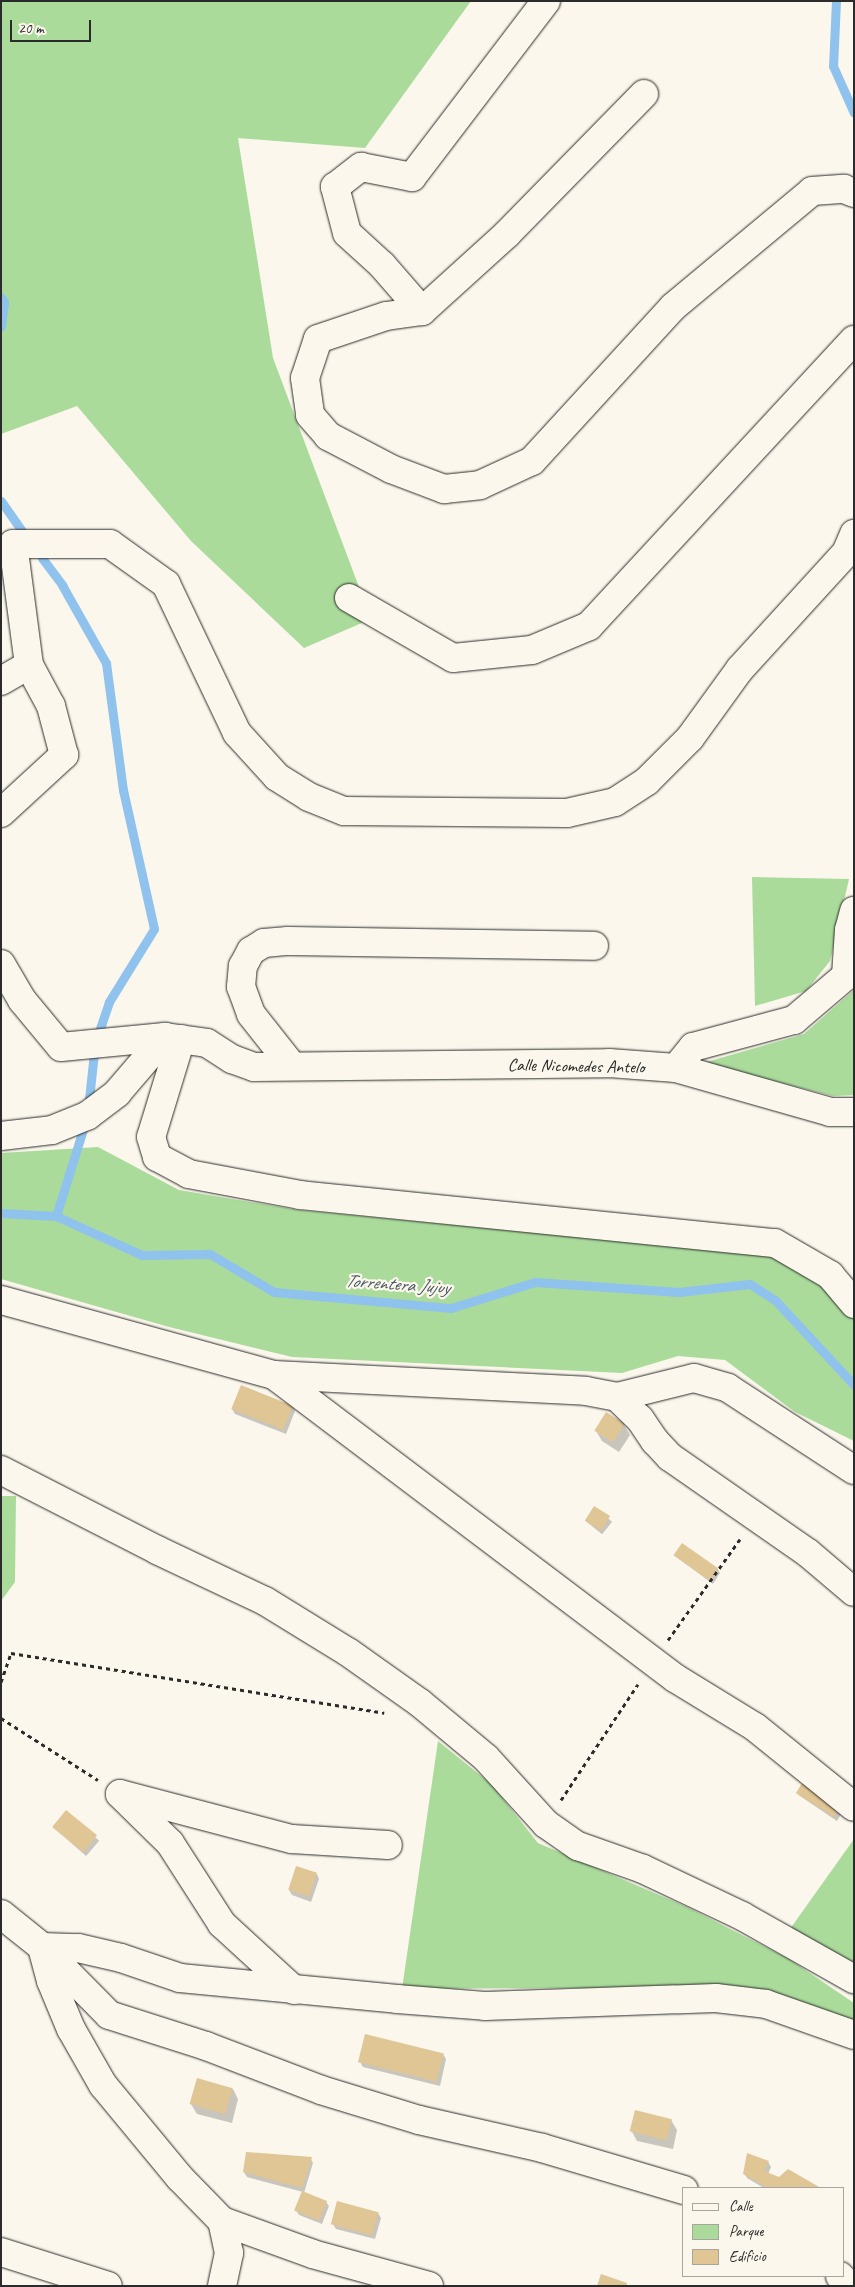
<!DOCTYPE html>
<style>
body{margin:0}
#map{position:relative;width:855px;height:2287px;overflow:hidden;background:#fbf7ec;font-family:Caveat,sans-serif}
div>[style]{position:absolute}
.green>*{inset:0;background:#aadb9b}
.shadow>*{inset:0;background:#0003;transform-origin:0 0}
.stream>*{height:9px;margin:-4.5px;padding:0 4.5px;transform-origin:4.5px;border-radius:4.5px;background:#8fc2ec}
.building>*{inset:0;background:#e0c595;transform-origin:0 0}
.path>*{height:3px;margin-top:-1.5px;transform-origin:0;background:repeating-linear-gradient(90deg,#2b2b2b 0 4px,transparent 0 8px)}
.roads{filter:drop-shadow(0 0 1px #2b2b2b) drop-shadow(0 0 1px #2b2b2b)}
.minor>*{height:28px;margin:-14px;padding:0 14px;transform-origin:14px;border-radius:14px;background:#fbf7ec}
span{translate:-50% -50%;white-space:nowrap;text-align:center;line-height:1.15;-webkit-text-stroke:4.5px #fbf7ec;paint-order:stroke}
.street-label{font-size:18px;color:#2b2b2b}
.water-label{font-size:19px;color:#495865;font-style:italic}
.frame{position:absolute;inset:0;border:2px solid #2b2b2b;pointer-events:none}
.legend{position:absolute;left:682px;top:2187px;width:162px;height:90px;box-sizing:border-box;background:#fbf7ec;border:1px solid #a8a59f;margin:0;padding:6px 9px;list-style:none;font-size:15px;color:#2b2b2b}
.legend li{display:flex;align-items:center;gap:10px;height:25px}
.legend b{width:25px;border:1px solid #a8a59f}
.scale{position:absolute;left:10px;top:20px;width:81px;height:22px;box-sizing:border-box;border:2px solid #2b2b2b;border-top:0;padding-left:6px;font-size:15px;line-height:18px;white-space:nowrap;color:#2b2b2b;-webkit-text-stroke:4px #fbf7ec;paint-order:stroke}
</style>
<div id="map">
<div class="green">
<i style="clip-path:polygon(1px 1px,471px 1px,365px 148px,238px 138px,273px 358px,371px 619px,304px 648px,191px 541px,77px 406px,1px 434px)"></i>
<i style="clip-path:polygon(752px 877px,849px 879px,830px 961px,806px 991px,755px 1006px)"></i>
<i style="clip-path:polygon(854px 990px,854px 1095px,833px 1096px,703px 1063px,804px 1034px)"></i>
<i style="clip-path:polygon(98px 1147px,179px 1190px,298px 1210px,778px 1256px,834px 1294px,854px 1317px,854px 1441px,795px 1412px,725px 1360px,678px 1356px,622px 1373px,292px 1357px,169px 1327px,1px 1279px,1px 1153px)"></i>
<i style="clip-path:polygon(1px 1496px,16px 1496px,15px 1582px,1px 1601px)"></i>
<i style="clip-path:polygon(438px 1741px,491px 1784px,538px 1843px,687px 1907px,789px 1959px,854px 2003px,854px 2026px,832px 2014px,745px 1987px,402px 1989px)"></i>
<i style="clip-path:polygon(854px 1839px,854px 1969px,790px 1929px)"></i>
</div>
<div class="shadow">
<i style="clip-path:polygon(293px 1407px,295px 1411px,286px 1434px,235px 1414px,232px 1409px)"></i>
<i style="clip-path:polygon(624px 1425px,630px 1435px,619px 1452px,602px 1441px,596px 1431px)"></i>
<i style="left:595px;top:1508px;width:22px;height:16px;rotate:39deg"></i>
<i style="clip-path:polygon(675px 1556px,717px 1568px,720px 1573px,713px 1584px)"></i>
<i style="clip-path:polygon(797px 1794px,845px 1807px,837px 1821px)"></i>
<i style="left:66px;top:1812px;width:44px;height:20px;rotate:41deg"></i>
<i style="clip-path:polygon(317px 1874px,319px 1879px,311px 1902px,292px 1895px,289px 1890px)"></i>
<i style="clip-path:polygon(443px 2054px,446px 2059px,440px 2086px,363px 2067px,360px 2062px)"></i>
<i style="clip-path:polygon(233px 2089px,238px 2099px,232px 2123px,197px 2114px,191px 2104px)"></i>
<i style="clip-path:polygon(671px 2120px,677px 2130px,673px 2149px,637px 2141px,631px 2130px)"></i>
<i style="clip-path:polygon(311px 2159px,313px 2163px,304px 2193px,326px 2202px,329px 2206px,322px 2224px,299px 2215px,296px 2210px,303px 2192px,247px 2177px,244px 2172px)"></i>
<i style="clip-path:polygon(768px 2162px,771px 2167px,768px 2174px,779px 2178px,788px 2170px,818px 2188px,764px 2188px,747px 2178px,744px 2173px)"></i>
<i style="clip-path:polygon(378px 2213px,381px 2218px,375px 2239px,336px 2229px,333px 2224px)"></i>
</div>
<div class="stream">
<i style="left:836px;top:1px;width:65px;rotate:92.6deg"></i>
<i style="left:833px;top:66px;width:51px;rotate:65.9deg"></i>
<i style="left:1px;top:297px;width:6px;rotate:59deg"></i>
<i style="left:4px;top:302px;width:25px;rotate:97deg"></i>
<i style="left:1px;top:501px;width:37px;rotate:55deg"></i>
<i style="left:42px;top:558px;width:34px;rotate:53deg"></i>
<i style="left:62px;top:585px;width:90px;rotate:60.6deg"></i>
<i style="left:106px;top:663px;width:128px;rotate:82.4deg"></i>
<i style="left:123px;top:790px;width:142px;rotate:77.4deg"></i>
<i style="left:154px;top:929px;width:86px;rotate:121.7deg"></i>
<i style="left:109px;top:1002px;width:43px;rotate:108.9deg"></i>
<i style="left:95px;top:1043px;width:65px;rotate:96.1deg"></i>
<i style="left:1px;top:1213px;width:55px;rotate:3.1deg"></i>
<i style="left:56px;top:1216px;width:94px;rotate:24.4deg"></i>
<i style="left:142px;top:1255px;width:68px;rotate:-0.8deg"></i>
<i style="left:210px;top:1254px;width:74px;rotate:30.7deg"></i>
<i style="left:274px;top:1292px;width:178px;rotate:5.2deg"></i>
<i style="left:451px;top:1308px;width:88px;rotate:-17.2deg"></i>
<i style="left:535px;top:1282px;width:144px;rotate:4deg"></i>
<i style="left:679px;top:1292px;width:71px;rotate:-6.4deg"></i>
<i style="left:750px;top:1284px;width:30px;rotate:33deg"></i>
<i style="left:775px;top:1300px;width:116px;rotate:47.1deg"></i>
<i style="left:56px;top:1216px;width:97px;rotate:-72.7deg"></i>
</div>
<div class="building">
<i style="left:241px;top:1385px;width:56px;height:26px;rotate:22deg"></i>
<i style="left:606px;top:1412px;width:22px;height:22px;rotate:32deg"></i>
<i style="left:594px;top:1506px;width:19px;height:17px;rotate:32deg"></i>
<i style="left:682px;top:1543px;width:44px;height:15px;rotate:35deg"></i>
<i style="left:806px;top:1777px;width:45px;height:19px;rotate:32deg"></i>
<i style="left:66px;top:1810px;width:40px;height:22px;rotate:39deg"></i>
<i style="left:296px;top:1866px;width:22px;height:25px;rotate:18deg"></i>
<i style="left:365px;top:2034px;width:81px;height:29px;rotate:14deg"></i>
<i style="left:197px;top:2078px;width:37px;height:27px;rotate:16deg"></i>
<i style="left:635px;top:2110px;width:38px;height:22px;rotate:14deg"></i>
<i style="clip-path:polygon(246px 2152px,312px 2157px,302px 2188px,243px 2172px)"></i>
<i style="clip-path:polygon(747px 2153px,769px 2161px,764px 2171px,779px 2177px,788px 2169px,821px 2188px,768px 2188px,743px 2174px)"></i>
<i style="left:302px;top:2191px;width:27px;height:21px;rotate:22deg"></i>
<i style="left:337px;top:2201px;width:43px;height:24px;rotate:15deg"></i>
<i style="clip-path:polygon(601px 2274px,627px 2283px,626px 2286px,597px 2286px)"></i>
</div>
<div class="path">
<i style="left:668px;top:1640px;width:124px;rotate:-54.5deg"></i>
<i style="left:1px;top:1682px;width:31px;rotate:-71deg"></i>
<i style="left:11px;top:1653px;width:378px;rotate:9.1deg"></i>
<i style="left:1px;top:1718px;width:115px;rotate:32.6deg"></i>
<i style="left:561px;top:1800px;width:139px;rotate:-56.4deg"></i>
</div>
<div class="roads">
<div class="minor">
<i style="left:644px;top:94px;width:196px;rotate:134.4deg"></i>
<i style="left:507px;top:234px;width:115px;rotate:137.8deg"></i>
<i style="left:422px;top:311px;width:36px;rotate:172deg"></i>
<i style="left:386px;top:316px;width:72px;rotate:161.3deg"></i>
<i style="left:318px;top:339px;width:41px;rotate:108.4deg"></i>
<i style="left:305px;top:378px;width:37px;rotate:82deg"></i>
<i style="left:310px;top:415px;width:28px;rotate:49deg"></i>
<i style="left:328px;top:436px;width:71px;rotate:27.6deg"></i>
<i style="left:391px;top:469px;width:57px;rotate:20.7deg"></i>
<i style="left:444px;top:489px;width:36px;rotate:-6deg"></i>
<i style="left:480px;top:485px;width:57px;rotate:-24.8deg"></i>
<i style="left:532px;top:461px;width:209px;rotate:-47.5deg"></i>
<i style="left:673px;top:307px;width:181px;rotate:-39.8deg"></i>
<i style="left:812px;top:191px;width:32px;rotate:-4deg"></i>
<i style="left:844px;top:189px;width:11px;rotate:22deg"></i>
<i style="left:422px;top:311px;width:61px;rotate:-131deg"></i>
<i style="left:382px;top:265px;width:47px;rotate:-137.6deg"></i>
<i style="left:347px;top:233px;width:48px;rotate:-104.6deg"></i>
<i style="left:335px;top:187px;width:33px;rotate:-38deg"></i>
<i style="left:361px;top:167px;width:52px;rotate:11.1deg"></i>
<i style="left:412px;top:177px;width:221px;rotate:-52.7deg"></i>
<i style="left:349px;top:598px;width:120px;rotate:30deg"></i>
<i style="left:453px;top:658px;width:79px;rotate:-5.8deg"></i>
<i style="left:532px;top:650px;width:62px;rotate:-22.8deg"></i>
<i style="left:589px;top:626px;width:390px;rotate:-47.2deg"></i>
<i style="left:1px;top:681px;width:32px;rotate:-30deg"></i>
<i style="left:29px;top:665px;width:122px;rotate:-97.5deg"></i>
<i style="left:13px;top:544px;width:97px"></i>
<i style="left:110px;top:544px;width:69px;rotate:35.5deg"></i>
<i style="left:166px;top:584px;width:165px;rotate:64.5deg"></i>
<i style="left:237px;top:733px;width:59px;rotate:47.7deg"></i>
<i style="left:277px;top:777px;width:38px;rotate:32deg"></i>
<i style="left:309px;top:797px;width:38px;rotate:22deg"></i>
<i style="left:344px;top:811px;width:223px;rotate:0.5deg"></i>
<i style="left:567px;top:813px;width:49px;rotate:-12.9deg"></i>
<i style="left:615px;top:802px;width:38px;rotate:-33deg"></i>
<i style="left:647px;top:781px;width:61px;rotate:-45deg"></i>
<i style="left:690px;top:738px;width:85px;rotate:-54.1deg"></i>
<i style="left:740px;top:669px;width:157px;rotate:-47.6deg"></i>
<i style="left:846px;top:553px;width:21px;rotate:-67deg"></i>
<i style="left:1px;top:813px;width:86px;rotate:-42.6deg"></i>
<i style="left:64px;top:755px;width:51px;rotate:-104.9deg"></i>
<i style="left:51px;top:706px;width:47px;rotate:-118.2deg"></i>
<i style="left:1px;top:964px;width:42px;rotate:59.7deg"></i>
<i style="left:22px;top:1000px;width:61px;rotate:50.3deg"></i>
<i style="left:61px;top:1047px;width:104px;rotate:-5.5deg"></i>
<i style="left:846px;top:976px;width:46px;rotate:-86.3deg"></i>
<i style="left:849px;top:930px;width:20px;rotate:-75deg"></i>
<i style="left:181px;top:1039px;width:102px;rotate:107deg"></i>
<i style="left:151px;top:1137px;width:21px;rotate:73deg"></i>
<i style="left:157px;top:1157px;width:36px;rotate:28deg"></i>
<i style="left:189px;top:1174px;width:113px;rotate:10.7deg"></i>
<i style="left:300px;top:1195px;width:477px;rotate:5.8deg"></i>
<i style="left:775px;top:1243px;width:64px;rotate:30.2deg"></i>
<i style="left:830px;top:1275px;width:38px;rotate:50deg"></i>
<i style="left:292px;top:1066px;width:66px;rotate:-128.3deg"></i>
<i style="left:251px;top:1014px;width:29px;rotate:-110deg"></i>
<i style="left:241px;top:987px;width:21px;rotate:-85deg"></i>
<i style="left:243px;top:966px;width:17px;rotate:-62deg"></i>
<i style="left:251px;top:951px;width:15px;rotate:-32deg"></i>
<i style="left:264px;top:943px;width:24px;rotate:-5deg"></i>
<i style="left:288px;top:941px;width:306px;rotate:0.9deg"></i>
<i style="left:676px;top:1068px;width:27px;rotate:-51deg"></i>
<i style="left:693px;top:1047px;width:105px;rotate:-15deg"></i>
<i style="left:794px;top:1020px;width:79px;rotate:-40.4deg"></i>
<i style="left:1px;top:1136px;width:51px;rotate:-6.7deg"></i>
<i style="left:52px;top:1130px;width:38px;rotate:-22deg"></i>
<i style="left:87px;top:1116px;width:38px;rotate:-37deg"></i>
<i style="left:117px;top:1093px;width:74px;rotate:-49.4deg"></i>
<i style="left:165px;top:1037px;width:42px;rotate:8.1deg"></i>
<i style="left:207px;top:1043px;width:30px;rotate:33deg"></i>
<i style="left:232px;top:1059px;width:23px;rotate:20deg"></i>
<i style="left:254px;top:1067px;width:355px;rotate:-0.6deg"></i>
<i style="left:609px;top:1063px;width:67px;rotate:4.3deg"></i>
<i style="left:676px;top:1068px;width:160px;rotate:15.9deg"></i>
<i style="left:830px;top:1112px;width:24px"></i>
<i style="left:1px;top:1300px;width:283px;rotate:15.4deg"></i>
<i style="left:274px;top:1375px;width:312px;rotate:2.9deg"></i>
<i style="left:586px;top:1391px;width:32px;rotate:11deg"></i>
<i style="left:617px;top:1397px;width:32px;rotate:44deg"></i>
<i style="left:640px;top:1419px;width:27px;rotate:56deg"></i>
<i style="left:655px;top:1441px;width:22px;rotate:47deg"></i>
<i style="left:670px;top:1457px;width:168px;rotate:34.8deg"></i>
<i style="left:808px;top:1553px;width:60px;rotate:40.3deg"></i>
<i style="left:274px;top:1375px;width:503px;rotate:37.08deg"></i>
<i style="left:675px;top:1678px;width:94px;rotate:31.5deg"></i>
<i style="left:755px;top:1727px;width:127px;rotate:38.9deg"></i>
<i style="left:617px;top:1397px;width:79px;rotate:-13.9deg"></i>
<i style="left:694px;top:1378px;width:35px;rotate:16deg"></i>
<i style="left:728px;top:1388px;width:150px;rotate:33.1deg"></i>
<i style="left:1px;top:1470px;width:175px;rotate:27.1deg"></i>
<i style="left:157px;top:1550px;width:119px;rotate:25.3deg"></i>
<i style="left:265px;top:1601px;width:97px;rotate:31.6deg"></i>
<i style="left:348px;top:1652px;width:88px;rotate:35.3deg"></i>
<i style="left:420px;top:1703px;width:86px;rotate:39.8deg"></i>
<i style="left:486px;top:1758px;width:89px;rotate:47.7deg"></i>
<i style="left:546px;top:1824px;width:39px;rotate:35deg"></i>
<i style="left:578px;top:1846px;width:69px;rotate:19.5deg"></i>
<i style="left:643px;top:1869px;width:110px;rotate:25.4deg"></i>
<i style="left:742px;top:1916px;width:129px;rotate:29.4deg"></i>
<i style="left:1px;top:1914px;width:53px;rotate:38.8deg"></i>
<i style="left:42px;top:1947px;width:95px;rotate:45.4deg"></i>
<i style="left:109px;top:2015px;width:102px;rotate:17.7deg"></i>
<i style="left:206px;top:2046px;width:123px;rotate:20.9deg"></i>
<i style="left:321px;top:2090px;width:102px;rotate:17deg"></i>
<i style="left:419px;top:2120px;width:126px;rotate:12.8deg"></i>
<i style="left:542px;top:2148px;width:148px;rotate:16.5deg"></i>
<i style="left:294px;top:1990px;width:98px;rotate:-137.5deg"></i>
<i style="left:222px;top:1924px;width:96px;rotate:-122.7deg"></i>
<i style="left:170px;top:1843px;width:70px;rotate:-135.6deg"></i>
<i style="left:120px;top:1794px;width:178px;rotate:14.7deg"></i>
<i style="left:292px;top:1839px;width:96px;rotate:3.6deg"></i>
<i style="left:1px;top:2252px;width:112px;rotate:17.6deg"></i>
<i style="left:840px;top:2276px;width:13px;rotate:48deg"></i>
<i style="left:222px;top:2286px;width:34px;rotate:-78deg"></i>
<i style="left:229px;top:2253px;width:33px;rotate:-102deg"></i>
<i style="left:429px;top:2286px;width:120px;rotate:-164.6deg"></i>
<i style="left:313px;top:2254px;width:97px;rotate:-160.1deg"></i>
<i style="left:222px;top:2221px;width:60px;rotate:-134.3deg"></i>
<i style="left:180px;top:2178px;width:121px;rotate:-129.6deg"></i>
<i style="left:103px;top:2085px;width:64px;rotate:-119.7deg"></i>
<i style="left:71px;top:2029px;width:52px;rotate:-112.6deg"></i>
<i style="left:51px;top:1981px;width:35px;rotate:-105deg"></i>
<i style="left:42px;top:1947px;width:36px;rotate:2deg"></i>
<i style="left:78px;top:1948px;width:44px;rotate:13.1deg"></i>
<i style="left:121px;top:1958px;width:62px;rotate:18.7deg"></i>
<i style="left:180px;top:1978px;width:218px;rotate:5.5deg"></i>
<i style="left:397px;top:1999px;width:88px;rotate:4.5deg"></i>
<i style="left:485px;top:2006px;width:231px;rotate:-2deg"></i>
<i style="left:716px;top:1998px;width:50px;rotate:6.8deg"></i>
<i style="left:766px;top:2004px;width:93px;rotate:19.4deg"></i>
</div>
</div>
<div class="street-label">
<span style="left:576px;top:1066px;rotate:1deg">Calle Nicomedes Antelo</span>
</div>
<div class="water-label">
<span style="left:397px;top:1285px;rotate:4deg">Torrentera Jujuy</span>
</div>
<div class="frame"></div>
<ul class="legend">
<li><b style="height:6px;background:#fbf7ec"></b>Calle</li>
<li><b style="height:14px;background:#aadb9b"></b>Parque</li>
<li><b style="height:14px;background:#e0c595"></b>Edificio</li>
</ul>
<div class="scale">20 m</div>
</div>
